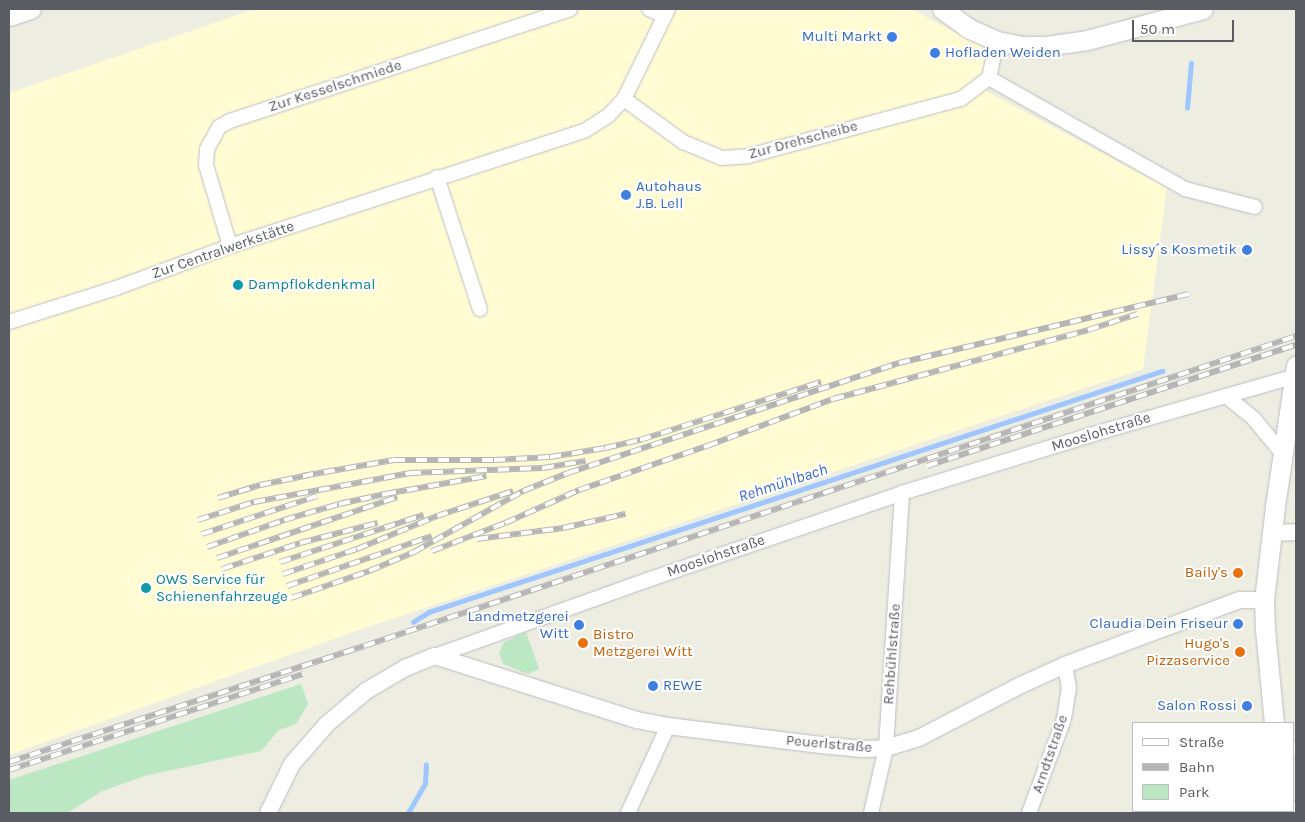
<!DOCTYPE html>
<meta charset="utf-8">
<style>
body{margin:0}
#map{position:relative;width:1305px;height:822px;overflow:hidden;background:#edede1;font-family:Karla,sans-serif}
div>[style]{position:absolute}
.commercial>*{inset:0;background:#fffcd4}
.green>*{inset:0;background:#bbe7c2}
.stream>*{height:4.5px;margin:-2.25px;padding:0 2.25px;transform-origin:2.25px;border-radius:2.25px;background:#9fc6ff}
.roads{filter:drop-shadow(0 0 1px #bbbdc3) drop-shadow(0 0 1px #bbbdc3)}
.minor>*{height:14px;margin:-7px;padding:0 7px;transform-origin:7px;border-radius:7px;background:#fff}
.tertiary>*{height:16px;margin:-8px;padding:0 8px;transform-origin:8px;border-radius:8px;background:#fff}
.secondary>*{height:19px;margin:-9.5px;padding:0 9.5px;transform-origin:9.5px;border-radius:9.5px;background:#fff}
.rail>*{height:5.5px;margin-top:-2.75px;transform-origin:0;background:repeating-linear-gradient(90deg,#fff 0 11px,#b5b5b6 0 22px);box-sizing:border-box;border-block:1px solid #b5b5b6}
.dots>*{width:14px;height:14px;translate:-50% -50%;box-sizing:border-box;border:2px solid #fff;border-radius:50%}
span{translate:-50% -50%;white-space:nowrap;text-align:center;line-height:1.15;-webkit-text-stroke:4px #fff;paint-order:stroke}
.shop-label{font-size:15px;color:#366cbe}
.right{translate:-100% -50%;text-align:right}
.left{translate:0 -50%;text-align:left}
.street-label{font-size:15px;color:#595c63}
.culture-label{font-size:15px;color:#0d838f}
.food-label{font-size:15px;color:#c56008}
.water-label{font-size:16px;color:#3b69c9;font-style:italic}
.frame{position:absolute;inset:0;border:10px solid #595c63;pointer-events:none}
.legend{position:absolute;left:1132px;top:722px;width:162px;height:90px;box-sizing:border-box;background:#fff;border:1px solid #bdbec1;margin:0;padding:6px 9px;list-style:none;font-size:15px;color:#595c63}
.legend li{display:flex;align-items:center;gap:10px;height:25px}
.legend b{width:25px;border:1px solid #bdbec1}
.scale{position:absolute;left:1132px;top:20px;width:102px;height:22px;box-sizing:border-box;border:2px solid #595c63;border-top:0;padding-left:6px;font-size:15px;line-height:18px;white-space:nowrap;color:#595c63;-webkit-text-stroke:4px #fff;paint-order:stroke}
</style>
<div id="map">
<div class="commercial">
<i style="clip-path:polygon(255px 9px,911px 9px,983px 47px,986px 91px,1167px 188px,1143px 369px,362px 629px,9px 755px,9px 93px)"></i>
</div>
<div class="green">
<i style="clip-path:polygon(526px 632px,539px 669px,528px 674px,503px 664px,499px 653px,504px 642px)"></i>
<i style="clip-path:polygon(301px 684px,308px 704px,296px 724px,279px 730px,261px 751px,148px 775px,102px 791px,67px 813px,9px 813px,9px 780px)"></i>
</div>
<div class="stream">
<i style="left:1187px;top:108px;width:45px;rotate:-84.9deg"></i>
<i style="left:413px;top:622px;width:19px;rotate:-32deg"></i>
<i style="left:429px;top:612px;width:772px;rotate:-18.2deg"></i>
<i style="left:408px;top:813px;width:34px;rotate:-60deg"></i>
<i style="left:425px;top:783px;width:18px;rotate:-87deg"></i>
</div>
<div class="roads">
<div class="minor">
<i style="left:649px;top:9px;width:17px;rotate:24deg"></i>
<i style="left:989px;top:78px;width:225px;rotate:29.5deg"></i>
<i style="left:1185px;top:189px;width:72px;rotate:14.4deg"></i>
<i style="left:624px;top:99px;width:73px;rotate:36.1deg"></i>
<i style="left:683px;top:142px;width:42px;rotate:22.3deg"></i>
<i style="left:722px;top:158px;width:26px;rotate:-4deg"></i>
<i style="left:748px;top:156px;width:220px;rotate:-15deg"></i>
<i style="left:961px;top:99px;width:35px;rotate:-37deg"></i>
<i style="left:989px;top:78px;width:38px;rotate:-78deg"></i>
<i style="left:437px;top:177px;width:139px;rotate:72deg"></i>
<i style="left:230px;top:246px;width:84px;rotate:-106.5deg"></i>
<i style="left:206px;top:165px;width:16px;rotate:-86deg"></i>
<i style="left:207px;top:149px;width:25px;rotate:-61deg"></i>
<i style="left:219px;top:127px;width:13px;rotate:-29deg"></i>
<i style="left:230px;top:121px;width:358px;rotate:-18.2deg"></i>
<i style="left:9px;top:322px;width:112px;rotate:-17.6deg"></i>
<i style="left:116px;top:288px;width:121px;rotate:-20.2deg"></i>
<i style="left:230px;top:246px;width:374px;rotate:-18deg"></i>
<i style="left:586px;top:130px;width:27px;rotate:-33deg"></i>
<i style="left:609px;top:115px;width:22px;rotate:-47deg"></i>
<i style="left:624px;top:99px;width:100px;rotate:-63.9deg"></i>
<i style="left:1226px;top:396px;width:36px;rotate:39deg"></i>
<i style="left:1254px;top:419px;width:45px;rotate:50.4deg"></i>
<i style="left:435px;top:656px;width:225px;rotate:-19.7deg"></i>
<i style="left:647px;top:580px;width:269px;rotate:-18.8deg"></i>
<i style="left:902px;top:493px;width:204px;rotate:-17.1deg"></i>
<i style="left:1097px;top:433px;width:207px;rotate:-16deg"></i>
<i style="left:1294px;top:749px;width:2px"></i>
<i style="left:628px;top:813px;width:96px;rotate:-65.3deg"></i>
<i style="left:871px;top:813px;width:67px;rotate:-77deg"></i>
<i style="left:886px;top:748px;width:256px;rotate:-86.4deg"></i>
<i style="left:1029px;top:813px;width:100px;rotate:-69.6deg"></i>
<i style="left:1064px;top:719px;width:31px;rotate:-81deg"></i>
<i style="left:1069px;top:688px;width:23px;rotate:-100deg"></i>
<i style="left:1205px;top:813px;width:3px;rotate:-45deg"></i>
</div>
<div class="tertiary">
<i style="left:1271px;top:533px;width:25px;rotate:-2deg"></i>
<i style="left:268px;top:813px;width:55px;rotate:-63.9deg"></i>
<i style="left:292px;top:764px;width:53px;rotate:-48.8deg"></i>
<i style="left:327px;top:724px;width:51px;rotate:-40.2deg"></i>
<i style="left:366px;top:691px;width:45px;rotate:-30.5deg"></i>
<i style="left:405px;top:668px;width:32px;rotate:-22deg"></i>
<i style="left:435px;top:656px;width:212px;rotate:17.6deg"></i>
<i style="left:637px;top:720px;width:32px;rotate:11deg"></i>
<i style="left:668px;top:726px;width:154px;rotate:7.1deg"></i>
<i style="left:821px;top:745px;width:41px;rotate:5.6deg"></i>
<i style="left:862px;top:749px;width:24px;rotate:-2deg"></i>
<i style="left:886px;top:748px;width:34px;rotate:-17deg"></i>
<i style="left:919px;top:738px;width:115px;rotate:-27.5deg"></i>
<i style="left:1021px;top:685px;width:48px;rotate:-24.4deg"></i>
<i style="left:1065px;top:665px;width:187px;rotate:-20.4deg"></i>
<i style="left:1240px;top:600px;width:24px"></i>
</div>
<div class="secondary">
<i style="left:942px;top:9px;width:34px;rotate:36deg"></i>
<i style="left:970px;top:29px;width:30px;rotate:24deg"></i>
<i style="left:997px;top:41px;width:26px;rotate:11deg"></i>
<i style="left:1023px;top:46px;width:23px"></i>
<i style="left:1046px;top:46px;width:41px;rotate:-8.3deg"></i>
<i style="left:1087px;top:40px;width:120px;rotate:-15deg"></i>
<i style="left:9px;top:16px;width:23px;rotate:-18deg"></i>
<i style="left:1274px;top:723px;width:94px;rotate:-95.5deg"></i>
<i style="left:1265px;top:629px;width:29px;rotate:-92deg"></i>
<i style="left:1264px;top:600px;width:95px;rotate:-83.3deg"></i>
<i style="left:1275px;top:506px;width:142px;rotate:-81.5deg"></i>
<i style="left:1292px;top:811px;width:2px;rotate:63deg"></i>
</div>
</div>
<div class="rail">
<i style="left:927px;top:466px;width:388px;rotate:-18.2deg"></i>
<i style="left:302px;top:476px;width:93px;rotate:-9.9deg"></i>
<i style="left:394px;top:460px;width:100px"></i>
<i style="left:494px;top:460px;width:56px;rotate:-3.1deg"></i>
<i style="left:550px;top:457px;width:56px;rotate:-9.3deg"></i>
<i style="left:605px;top:448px;width:36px;rotate:-13deg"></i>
<i style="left:640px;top:440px;width:190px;rotate:-17.8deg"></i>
<i style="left:218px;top:498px;width:44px;rotate:-17.2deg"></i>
<i style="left:260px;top:485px;width:50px;rotate:-11.5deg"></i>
<i style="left:198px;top:520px;width:59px;rotate:-17.8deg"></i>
<i style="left:254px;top:502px;width:159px;rotate:-10.5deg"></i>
<i style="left:410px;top:473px;width:133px;rotate:-2.2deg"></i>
<i style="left:543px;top:468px;width:43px;rotate:-9.5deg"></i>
<i style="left:202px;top:534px;width:121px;rotate:-18.3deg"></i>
<i style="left:477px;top:539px;width:87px;rotate:-7.3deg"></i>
<i style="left:563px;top:528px;width:64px;rotate:-12.7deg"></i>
<i style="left:207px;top:547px;width:82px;rotate:-19.3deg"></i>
<i style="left:284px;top:520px;width:57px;rotate:-16.2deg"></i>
<i style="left:339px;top:504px;width:47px;rotate:-12.3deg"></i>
<i style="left:385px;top:494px;width:103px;rotate:-10.1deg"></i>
<i style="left:432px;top:551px;width:78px;rotate:-21deg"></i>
<i style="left:505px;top:523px;width:81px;rotate:-24deg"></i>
<i style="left:579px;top:490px;width:135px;rotate:-19deg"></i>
<i style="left:707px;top:446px;width:134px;rotate:-20.5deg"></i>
<i style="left:833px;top:399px;width:264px;rotate:-15.1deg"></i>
<i style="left:1088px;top:330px;width:52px;rotate:-18.1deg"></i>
<i style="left:217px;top:558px;width:190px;rotate:-18.7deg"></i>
<i style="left:280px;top:562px;width:151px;rotate:-18.2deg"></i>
<i style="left:222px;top:569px;width:82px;rotate:-18.4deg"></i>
<i style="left:300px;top:543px;width:80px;rotate:-14.6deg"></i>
<i style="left:283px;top:574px;width:78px;rotate:-18.7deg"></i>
<i style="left:357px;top:549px;width:87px;rotate:-22.4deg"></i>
<i style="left:437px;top:516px;width:80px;rotate:-18.2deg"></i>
<i style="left:287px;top:586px;width:153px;rotate:-19deg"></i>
<i style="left:291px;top:598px;width:83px;rotate:-19.1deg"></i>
<i style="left:369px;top:571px;width:49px;rotate:-22.9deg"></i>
<i style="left:414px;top:552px;width:125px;rotate:-29.2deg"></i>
<i style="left:523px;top:491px;width:48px;rotate:-21.8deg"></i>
<i style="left:568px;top:473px;width:349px;rotate:-18.4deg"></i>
<i style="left:899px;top:363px;width:297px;rotate:-13.4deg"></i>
<i style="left:9px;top:762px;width:373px;rotate:-18.1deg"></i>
<i style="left:364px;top:646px;width:982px;rotate:-18.4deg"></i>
<i style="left:9px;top:770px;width:309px;rotate:-18.1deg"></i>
</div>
<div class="dots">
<i style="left:892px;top:37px;background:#3f7fe0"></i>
<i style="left:935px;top:53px;background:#3f7fe0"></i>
<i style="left:626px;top:195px;background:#3f7fe0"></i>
<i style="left:1247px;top:250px;background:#3f7fe0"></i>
<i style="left:238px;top:285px;background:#0f9aa8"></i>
<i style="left:1238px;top:573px;background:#e8710a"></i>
<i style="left:146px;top:588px;background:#0f9aa8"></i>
<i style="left:1238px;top:624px;background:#3f7fe0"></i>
<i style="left:579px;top:625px;background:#3f7fe0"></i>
<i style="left:583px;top:643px;background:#e8710a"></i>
<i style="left:1240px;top:652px;background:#e8710a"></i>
<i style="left:653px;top:686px;background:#3f7fe0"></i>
<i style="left:1247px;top:706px;background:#3f7fe0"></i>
</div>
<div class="shop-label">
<span class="right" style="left:882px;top:37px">Multi Markt</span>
<span class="left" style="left:945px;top:53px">Hofladen Weiden</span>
<span class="left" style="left:636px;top:195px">Autohaus<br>J.B. Lell</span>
<span class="right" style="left:1237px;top:250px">Lissy´s Kosmetik</span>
<span class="right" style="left:569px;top:625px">Landmetzgerei<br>Witt</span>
<span class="right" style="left:1228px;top:624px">Claudia Dein Friseur</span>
<span class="left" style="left:663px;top:686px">REWE</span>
<span class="right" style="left:1237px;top:706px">Salon Rossi</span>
</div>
<div class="street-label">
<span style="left:335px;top:86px;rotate:-18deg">Zur Kesselschmiede</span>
<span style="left:803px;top:140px;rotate:-15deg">Zur Drehscheibe</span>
<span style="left:223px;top:250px;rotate:-19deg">Zur Centralwerkstätte</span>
<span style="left:1101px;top:432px;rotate:-17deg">Mooslohstraße</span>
<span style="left:716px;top:556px;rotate:-19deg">Mooslohstraße</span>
<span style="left:892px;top:654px;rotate:-86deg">Rehbühlstraße</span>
<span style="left:829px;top:744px;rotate:5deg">Peuerlstraße</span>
<span style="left:1050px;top:754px;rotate:-71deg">Arndtstraße</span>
</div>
<div class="culture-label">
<span class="left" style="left:248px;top:285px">Dampflokdenkmal</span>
<span class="left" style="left:156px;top:588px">OWS Service für<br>Schienenfahrzeuge</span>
</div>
<div class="food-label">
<span class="right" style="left:1228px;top:573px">Baily's</span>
<span class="left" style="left:593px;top:643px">Bistro<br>Metzgerei Witt</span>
<span class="right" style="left:1230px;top:652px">Hugo's<br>Pizzaservice</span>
</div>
<div class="water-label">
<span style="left:783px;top:483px;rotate:-18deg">Rehmühlbach</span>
</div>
<div class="frame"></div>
<ul class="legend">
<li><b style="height:6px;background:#fff"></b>Straße</li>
<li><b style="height:6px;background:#b5b5b6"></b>Bahn</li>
<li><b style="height:14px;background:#bbe7c2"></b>Park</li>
</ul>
<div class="scale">50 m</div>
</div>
